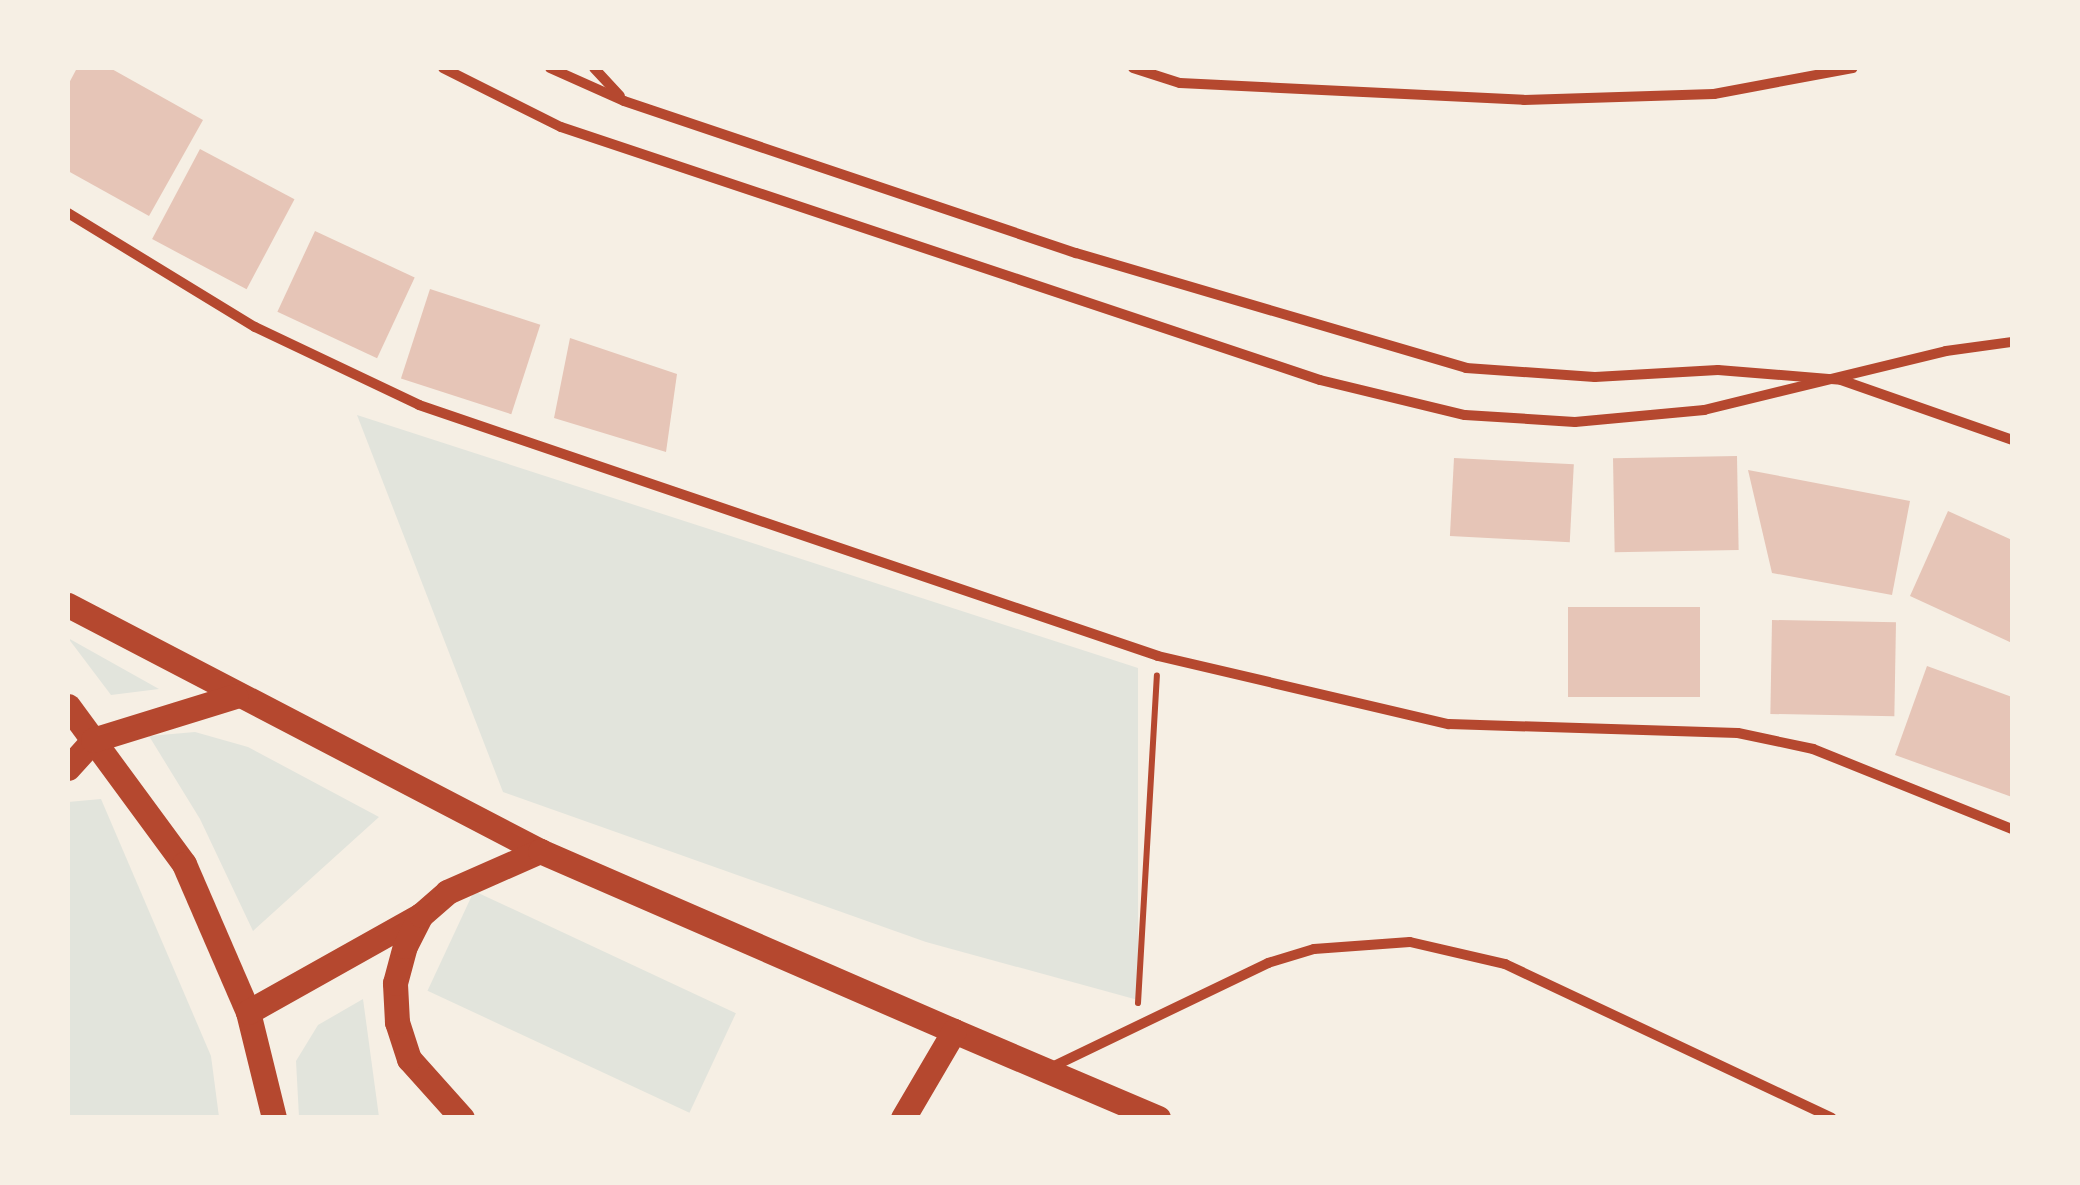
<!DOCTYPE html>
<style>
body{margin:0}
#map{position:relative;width:2080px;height:1185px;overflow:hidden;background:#f6efe4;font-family:Overpass,sans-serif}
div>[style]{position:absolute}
.green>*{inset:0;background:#e2e4dc;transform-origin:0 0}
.building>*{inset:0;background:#e6c5b7;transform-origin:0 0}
.path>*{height:6px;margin:-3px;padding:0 3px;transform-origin:3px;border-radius:3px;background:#b5482f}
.minor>*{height:10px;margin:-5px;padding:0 5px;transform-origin:5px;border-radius:5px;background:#b5482f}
.primary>*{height:25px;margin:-12.5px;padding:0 12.5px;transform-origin:12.5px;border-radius:12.5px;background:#b5482f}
span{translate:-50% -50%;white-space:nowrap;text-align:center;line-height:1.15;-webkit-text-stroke:10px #f6efe4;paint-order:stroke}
.frame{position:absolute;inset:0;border:70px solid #f6efe4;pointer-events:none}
</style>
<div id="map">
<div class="green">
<i style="clip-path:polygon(357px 415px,1138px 668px,1138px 1000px,926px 942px,503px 792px)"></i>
<i style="clip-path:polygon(68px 638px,159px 689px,111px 695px)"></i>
<i style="clip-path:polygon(195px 732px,248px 747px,379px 817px,253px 931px,200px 819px,149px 736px)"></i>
<i style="clip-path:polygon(101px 799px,211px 1056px,219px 1117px,68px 1117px,68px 802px)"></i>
<i style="left:474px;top:891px;width:289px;height:110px;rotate:25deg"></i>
<i style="clip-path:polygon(363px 999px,379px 1117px,299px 1117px,296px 1061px,318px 1025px)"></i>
</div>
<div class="building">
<i style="clip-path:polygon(77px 68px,110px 68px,203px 120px,149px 216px,68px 171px,68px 85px)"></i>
<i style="left:200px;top:149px;width:107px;height:102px;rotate:28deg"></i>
<i style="left:315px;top:231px;width:110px;height:89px;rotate:25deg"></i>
<i style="left:430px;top:289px;width:116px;height:94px;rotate:18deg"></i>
<i style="clip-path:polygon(570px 338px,677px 374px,666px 452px,554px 418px)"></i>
<i style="left:1737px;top:456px;width:94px;height:124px;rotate:89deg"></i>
<i style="left:1454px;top:458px;width:120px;height:78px;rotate:3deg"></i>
<i style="clip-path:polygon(1748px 470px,1910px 501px,1892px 595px,1772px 573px)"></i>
<i style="clip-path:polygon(1948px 511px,2012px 540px,2012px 643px,1910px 596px)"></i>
<i style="left:1568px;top:607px;width:132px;height:90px"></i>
<i style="left:1772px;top:620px;width:124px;height:94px;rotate:1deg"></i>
<i style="clip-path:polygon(1927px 666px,2012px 697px,2012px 797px,1895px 755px)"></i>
</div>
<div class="path">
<i style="left:1138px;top:1003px;width:328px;rotate:-86.7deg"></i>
</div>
<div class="minor">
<i style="left:443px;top:68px;width:132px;rotate:26.6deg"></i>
<i style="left:561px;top:127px;width:800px;rotate:18.43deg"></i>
<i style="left:1320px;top:380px;width:149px;rotate:13.6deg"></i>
<i style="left:1465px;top:415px;width:110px;rotate:3.6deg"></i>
<i style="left:1575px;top:422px;width:130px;rotate:-5.3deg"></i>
<i style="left:1704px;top:410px;width:249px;rotate:-13.7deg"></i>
<i style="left:1946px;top:351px;width:67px;rotate:-7.8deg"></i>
<i style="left:550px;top:68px;width:81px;rotate:24deg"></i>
<i style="left:624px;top:101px;width:477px;rotate:18.6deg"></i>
<i style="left:1076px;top:253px;width:407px;rotate:16.4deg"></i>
<i style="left:1466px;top:368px;width:129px;rotate:4deg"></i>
<i style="left:1595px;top:377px;width:123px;rotate:-3.3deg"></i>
<i style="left:1718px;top:370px;width:123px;rotate:4.6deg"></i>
<i style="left:1841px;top:380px;width:181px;rotate:19.3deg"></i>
<i style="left:594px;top:68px;width:38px;rotate:47deg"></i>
<i style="left:1133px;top:68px;width:49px;rotate:17.7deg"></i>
<i style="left:1180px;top:83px;width:344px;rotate:2.8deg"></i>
<i style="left:1524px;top:100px;width:190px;rotate:-1.8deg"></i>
<i style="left:1714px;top:94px;width:141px;rotate:-10.6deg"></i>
<i style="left:68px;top:213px;width:219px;rotate:31.4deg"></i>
<i style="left:255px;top:327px;width:182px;rotate:25.4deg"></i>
<i style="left:419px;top:405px;width:780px;rotate:18.76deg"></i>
<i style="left:1158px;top:656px;width:299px;rotate:13.2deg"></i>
<i style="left:1449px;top:724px;width:289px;rotate:1.8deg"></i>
<i style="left:1738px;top:733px;width:77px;rotate:12deg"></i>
<i style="left:1813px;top:749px;width:214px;rotate:21.9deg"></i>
<i style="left:1052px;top:1067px;width:240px;rotate:-25.7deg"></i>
<i style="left:1268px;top:963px;width:48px;rotate:-16.9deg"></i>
<i style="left:1314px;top:949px;width:96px;rotate:-4.2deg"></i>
<i style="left:1410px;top:942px;width:98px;rotate:13deg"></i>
<i style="left:1505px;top:964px;width:361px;rotate:25.2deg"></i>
</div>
<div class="primary">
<i style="left:68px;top:605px;width:532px;rotate:27.53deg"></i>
<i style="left:68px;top:706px;width:196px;rotate:53.7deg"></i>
<i style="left:184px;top:864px;width:161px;rotate:66.6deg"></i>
<i style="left:248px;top:1012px;width:109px;rotate:76.2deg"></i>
<i style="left:68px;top:768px;width:38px;rotate:-48deg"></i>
<i style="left:93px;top:740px;width:149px;rotate:-17.2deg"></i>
<i style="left:248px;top:1012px;width:198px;rotate:-29.3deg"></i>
<i style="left:954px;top:1031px;width:222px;rotate:23.1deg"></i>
<i style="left:462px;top:1118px;width:79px;rotate:-131.9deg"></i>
<i style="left:409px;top:1059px;width:39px;rotate:-108deg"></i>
<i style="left:397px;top:1022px;width:39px;rotate:-93deg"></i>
<i style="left:395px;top:983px;width:38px;rotate:-75deg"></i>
<i style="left:405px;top:946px;width:35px;rotate:-63deg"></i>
<i style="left:421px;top:915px;width:35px;rotate:-41deg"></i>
<i style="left:447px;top:892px;width:102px;rotate:-23.8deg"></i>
<i style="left:540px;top:851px;width:451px;rotate:23.5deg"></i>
<i style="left:954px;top:1031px;width:101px;rotate:120.4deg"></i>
</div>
<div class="frame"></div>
</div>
